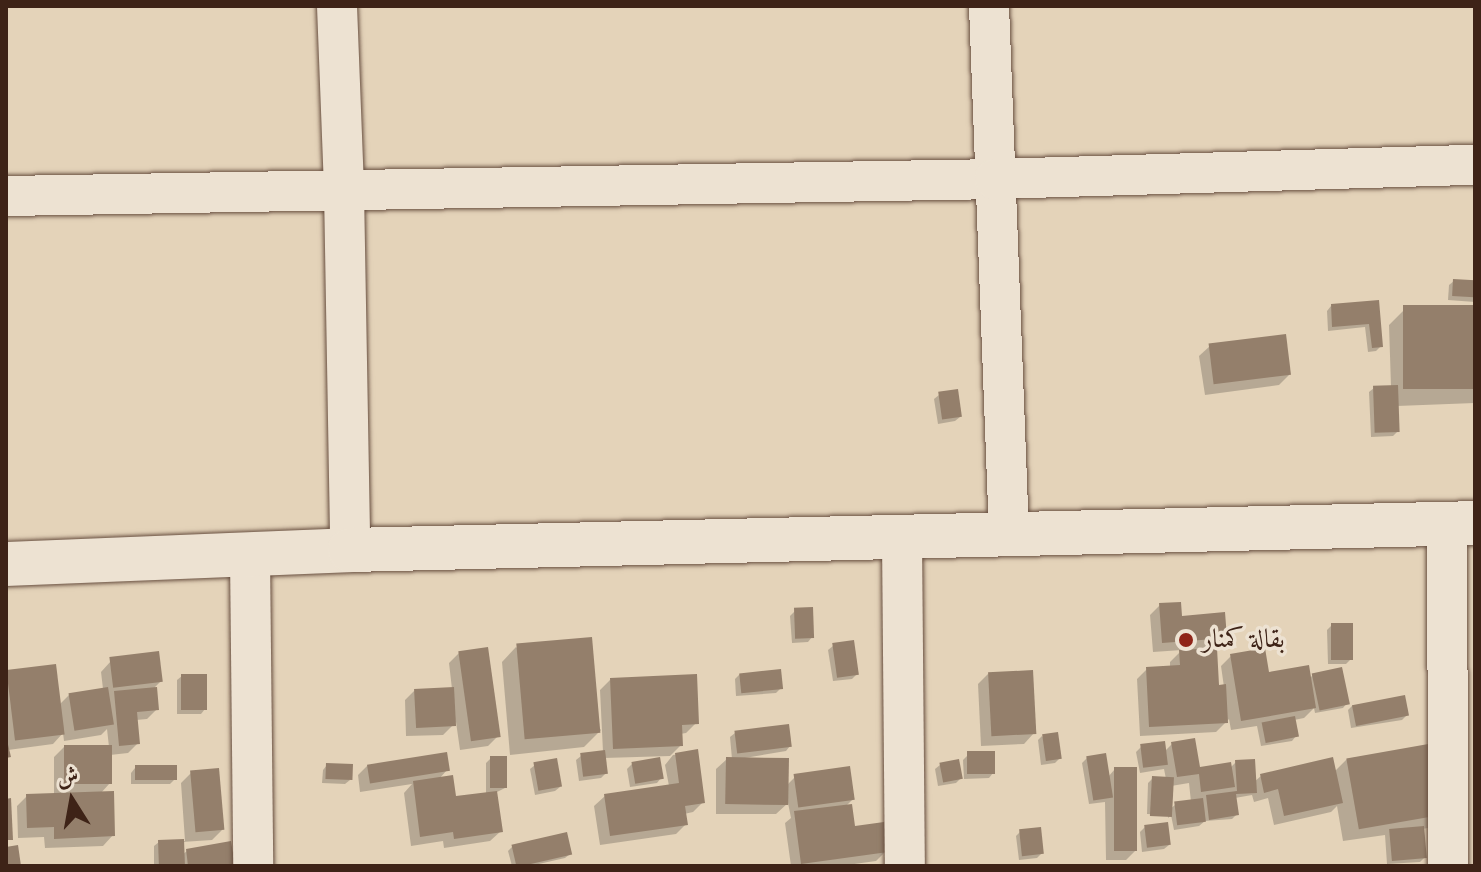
<!DOCTYPE html>
<meta charset="utf-8">
<style>
body{margin:0}
#map{position:relative;width:1481px;height:872px;overflow:hidden;background:#e4d3b9;font-family:"IM FELL Double Pica",Amiri,serif}
div>[style]{position:absolute}
.shadow>*{inset:0;background:#0003}
.building>*{inset:0;background:#947f6b;transform-origin:0 0}
.roads{filter:drop-shadow(0 0 2px #684f40) drop-shadow(0 0 2px #684f40)}
.minor>*{height:40px;margin:-20px;padding:0 20px;transform-origin:20px;border-radius:20px;background:#ede2d2}
.tertiary>*{height:44px;margin:-22px;padding:0 22px;transform-origin:22px;border-radius:22px;background:#ede2d2}
.dots>*{width:22px;height:22px;translate:-50% -50%;box-sizing:border-box;border:4px solid #ede2d2;border-radius:50%}
span{translate:-50% -50%;white-space:nowrap;text-align:center;line-height:1.15;-webkit-text-stroke:7px #ede2d2;paint-order:stroke}
.poi-label{font-size:26px;color:#3e2317}
.left{translate:0 -50%;text-align:left}
.frame{position:absolute;inset:0;border:8px solid #3e2317;pointer-events:none}
.north{position:absolute;left:32px;top:760px;width:80px;height:80px;-webkit-text-stroke:6px #ede2d2;paint-order:stroke;rotate:349deg;font-size:22px;font-weight:700;line-height:32px;text-align:center;color:#3e2317}
.north::after{content:'';display:block;margin:auto;width:28px;height:36px;background:#3e2317;clip-path:polygon(50% 0,100% 100%,50% 72%,0 100%)}
</style>
<div id="map">
<div class="shadow">
<i style="clip-path:polygon(1454px 281px,1475px 282px,1475px 302px,1448px 300px,1449px 285px)"></i>
<i style="clip-path:polygon(1378px 302px,1381px 346px,1376px 351px,1368px 352px,1365px 327px,1328px 331px,1327px 311px,1331px 306px)"></i>
<i style="clip-path:polygon(1475px 307px,1475px 403px,1397px 406px,1398px 431px,1393px 436px,1371px 437px,1369px 392px,1374px 388px,1391px 387px,1389px 325px,1404px 310px)"></i>
<i style="clip-path:polygon(1210px 346px,1289px 375px,1279px 385px,1205px 395px,1199px 356px)"></i>
<i style="clip-path:polygon(939px 395px,960px 417px,955px 421px,938px 424px,934px 399px)"></i>
<i style="clip-path:polygon(1160px 605px,1180px 618px,1225px 637px,1211px 651px,1217px 687px,1224px 687px,1221px 666px,1231px 656px,1268px 674px,1309px 679px,1313px 675px,1347px 703px,1343px 708px,1315px 713px,1314px 708px,1304px 718px,1294px 720px,1296px 736px,1292px 741px,1261px 746px,1257px 726px,1231px 730px,1229px 719px,1216px 732px,1140px 736px,1137px 679px,1147px 669px,1170px 668px,1170px 662px,1182px 650px,1153px 652px,1150px 615px)"></i>
<i style="clip-path:polygon(795px 611px,812px 637px,808px 642px,792px 643px,790px 616px)"></i>
<i style="clip-path:polygon(1332px 625px,1351px 659px,1346px 664px,1328px 664px,1327px 630px)"></i>
<i style="clip-path:polygon(833px 646px,857px 674px,852px 679px,833px 681px,828px 650px)"></i>
<i style="clip-path:polygon(516px 647px,601px 730px,584px 747px,510px 755px,502px 662px)"></i>
<i style="clip-path:polygon(459px 653px,498px 736px,488px 746px,460px 750px,456px 722px,443px 735px,406px 736px,405px 700px,415px 690px,452px 689px,449px 663px)"></i>
<i style="clip-path:polygon(111px 661px,161px 681px,155px 687px,157px 709px,147px 719px,136px 720px,138px 743px,128px 753px,110px 755px,110px 783px,100px 794px,113px 835px,103px 846px,45px 848px,44px 837px,18px 838px,17px 806px,27px 796px,54px 795px,54px 757px,64px 747px,109px 747px,107px 729px,101px 735px,64px 741px,63px 733px,53px 744px,8px 750px,6px 760px,6px 673px,54px 667px,59px 705px,69px 695px,103px 689px,101px 672px)"></i>
<i style="clip-path:polygon(740px 674px,781px 688px,776px 693px,736px 696px,735px 679px)"></i>
<i style="clip-path:polygon(988px 674px,1034px 733px,1024px 744px,981px 746px,978px 684px)"></i>
<i style="clip-path:polygon(182px 676px,205px 709px,201px 714px,177px 714px,177px 680px)"></i>
<i style="clip-path:polygon(610px 680px,696px 723px,686px 733px,680px 734px,681px 745px,670px 756px,604px 758px,606px 773px,601px 778px,579px 781px,576px 760px,581px 756px,603px 752px,600px 690px)"></i>
<i style="clip-path:polygon(1353px 705px,1407px 715px,1402px 720px,1351px 728px,1348px 710px)"></i>
<i style="clip-path:polygon(735px 733px,790px 746px,786px 751px,739px 759px,786px 786px,795px 777px,853px 799px,846px 806px,854px 828px,886px 851px,876px 861px,840px 866px,791px 866px,785px 823px,791px 818px,788px 803px,776px 814px,716px 814px,716px 769px,727px 759px,732px 759px,730px 737px)"></i>
<i style="clip-path:polygon(1042px 736px,1060px 758px,1055px 763px,1041px 765px,1038px 740px)"></i>
<i style="clip-path:polygon(evenodd,1172px 744px,1198px 769px,1230px 768px,1236px 762px,1254px 782px,1261px 776px,1334px 772px,1347px 759px,1433px 745px,1428px 828px,1422px 829px,1425px 857px,1420px 862px,1387px 864px,1385px 835px,1343px 841px,1337px 806px,1331px 812px,1274px 825px,1268px 798px,1254px 802px,1252px 795px,1235px 798px,1237px 814px,1232px 819px,1205px 821px,1199px 826px,1174px 830px,1171px 815px,1168px 818px,1168px 815px,1147px 814px,1148px 783px,1153px 778px,1166px 779px,1164px 769px,1140px 773px,1136px 752px,1141px 747px,1164px 752px,1172px 744px,1189px 783px,1191px 802px,1175px 805px,1170px 809px,1171px 786px,1189px 783px)"></i>
<i style="clip-path:polygon(696px 752px,703px 802px,693px 812px,684px 814px,686px 824px,676px 834px,600px 845px,594px 806px,605px 796px,669px 786px,665px 765px,673px 755px)"></i>
<i style="clip-path:polygon(968px 755px,993px 773px,989px 778px,964px 779px,963px 760px)"></i>
<i style="clip-path:polygon(491px 758px,505px 788px,495px 793px,501px 831px,490px 841px,444px 848px,443px 841px,411px 846px,404px 793px,412px 784px,360px 792px,358px 775px,368px 765px,447px 770px,439px 779px,454px 799px,486px 794px,486px 763px)"></i>
<i style="clip-path:polygon(1087px 758px,1108px 777px,1115px 769px,1136px 850px,1126px 860px,1106px 860px,1105px 802px,1089px 804px,1082px 763px)"></i>
<i style="clip-path:polygon(632px 764px,661px 778px,657px 783px,630px 787px,627px 769px)"></i>
<i style="clip-path:polygon(327px 765px,350px 780px,345px 784px,322px 783px,323px 770px)"></i>
<i style="clip-path:polygon(535px 765px,560px 787px,555px 791px,535px 795px,530px 769px)"></i>
<i style="clip-path:polygon(940px 765px,961px 778px,956px 783px,938px 786px,935px 769px)"></i>
<i style="clip-path:polygon(135px 768px,175px 779px,170px 784px,131px 784px,131px 773px)"></i>
<i style="clip-path:polygon(191px 773px,222px 830px,212px 840px,182px 842px,182px 855px,187px 851px,233px 866px,154px 866px,154px 846px,159px 842px,185px 841px,181px 783px)"></i>
<i style="clip-path:polygon(1145px 827px,1169px 845px,1164px 849px,1142px 852px,1140px 832px)"></i>
<i style="clip-path:polygon(1020px 832px,1042px 853px,1037px 858px,1019px 860px,1016px 836px)"></i>
<i style="clip-path:polygon(513px 846px,570px 854px,565px 858px,530px 866px,512px 866px,508px 851px)"></i>
</div>
<div class="building">
<i style="left:1453px;top:279px;width:22px;height:17px;rotate:3deg"></i>
<i style="clip-path:polygon(1379px 300px,1383px 347px,1372px 348px,1369px 324px,1332px 327px,1331px 304px)"></i>
<i style="left:1475px;top:305px;width:84px;height:72px;rotate:90deg"></i>
<i style="left:1286px;top:334px;width:41px;height:78px;rotate:83deg"></i>
<i style="left:1398px;top:385px;width:47px;height:25px;rotate:88deg"></i>
<i style="left:958px;top:389px;width:28px;height:20px;rotate:82deg"></i>
<i style="clip-path:polygon(1181px 602px,1182px 616px,1225px 612px,1227px 638px,1162px 643px,1159px 603px)"></i>
<i style="left:813px;top:607px;width:31px;height:19px;rotate:88deg"></i>
<i style="left:1331px;top:623px;width:22px;height:37px"></i>
<i style="left:592px;top:637px;width:96px;height:76px;rotate:85deg"></i>
<i style="left:854px;top:640px;width:35px;height:22px;rotate:82deg"></i>
<i style="left:488px;top:647px;width:91px;height:30px;rotate:82deg"></i>
<i style="clip-path:polygon(1217px 648px,1219px 685px,1226px 684px,1228px 723px,1149px 727px,1146px 667px,1180px 665px,1179px 650px)"></i>
<i style="clip-path:polygon(1265px 648px,1269px 672px,1309px 665px,1316px 708px,1241px 721px,1230px 654px)"></i>
<i style="left:159px;top:651px;width:31px;height:50px;rotate:83deg"></i>
<i style="left:56px;top:664px;width:71px;height:50px;rotate:83deg"></i>
<i style="left:1342px;top:667px;width:38px;height:31px;rotate:78deg"></i>
<i style="left:781px;top:669px;width:20px;height:42px;rotate:84deg"></i>
<i style="left:1033px;top:670px;width:64px;height:45px;rotate:87deg"></i>
<i style="left:181px;top:674px;width:26px;height:36px"></i>
<i style="clip-path:polygon(697px 674px,699px 724px,682px 725px,683px 746px,613px 749px,610px 678px)"></i>
<i style="left:108px;top:687px;width:38px;height:40px;rotate:81deg"></i>
<i style="clip-path:polygon(157px 687px,159px 710px,137px 712px,140px 744px,119px 746px,114px 691px)"></i>
<i style="left:454px;top:687px;width:39px;height:40px;rotate:87deg"></i>
<i style="left:1405px;top:695px;width:21px;height:54px;rotate:79deg"></i>
<i style="left:1295px;top:716px;width:21px;height:34px;rotate:79deg"></i>
<i style="left:789px;top:724px;width:23px;height:55px;rotate:83deg"></i>
<i style="left:1058px;top:732px;width:27px;height:16px;rotate:82deg"></i>
<i style="clip-path:polygon(6px 736px,11px 757px,6px 758px)"></i>
<i style="clip-path:polygon(1195px 738px,1200px 767px,1231px 762px,1235px 787px,1201px 792px,1199px 774px,1177px 777px,1171px 742px)"></i>
<i style="left:1165px;top:741px;width:24px;height:25px;rotate:83deg"></i>
<i style="left:1434px;top:743px;width:72px;height:89px;rotate:80deg"></i>
<i style="left:64px;top:745px;width:48px;height:39px"></i>
<i style="clip-path:polygon(698px 749px,705px 803px,685px 806px,688px 825px,610px 836px,604px 794px,679px 783px,675px 753px)"></i>
<i style="left:605px;top:750px;width:24px;height:25px;rotate:83deg"></i>
<i style="left:995px;top:751px;width:23px;height:28px;rotate:90deg"></i>
<i style="left:447px;top:752px;width:19px;height:81px;rotate:81deg"></i>
<i style="left:1106px;top:753px;width:45px;height:20px;rotate:81deg"></i>
<i style="left:490px;top:756px;width:17px;height:32px"></i>
<i style="left:660px;top:757px;width:22px;height:29px;rotate:80deg"></i>
<i style="left:726px;top:757px;width:63px;height:47px;rotate:1deg"></i>
<i style="clip-path:polygon(1333px 757px,1343px 803px,1284px 816px,1278px 789px,1264px 793px,1260px 774px)"></i>
<i style="left:557px;top:758px;width:29px;height:24px;rotate:80deg"></i>
<i style="left:959px;top:759px;width:20px;height:20px;rotate:79deg"></i>
<i style="clip-path:polygon(1255px 759px,1257px 793px,1236px 794px,1239px 815px,1209px 820px,1206px 795px,1237px 791px,1235px 760px)"></i>
<i style="left:326px;top:763px;width:27px;height:16px;rotate:2deg"></i>
<i style="left:177px;top:765px;width:15px;height:42px;rotate:90deg"></i>
<i style="left:850px;top:766px;width:34px;height:57px;rotate:82deg"></i>
<i style="left:1114px;top:767px;width:23px;height:84px"></i>
<i style="left:219px;top:768px;width:62px;height:29px;rotate:85deg"></i>
<i style="clip-path:polygon(453px 775px,456px 796px,497px 791px,503px 832px,454px 839px,453px 832px,420px 837px,413px 781px)"></i>
<i style="left:1152px;top:776px;width:22px;height:40px;rotate:3deg"></i>
<i style="clip-path:polygon(114px 791px,115px 836px,54px 839px,54px 827px,27px 828px,26px 794px)"></i>
<i style="clip-path:polygon(11px 798px,13px 840px,6px 840px,6px 799px)"></i>
<i style="left:1203px;top:798px;width:24px;height:29px;rotate:83deg"></i>
<i style="clip-path:polygon(852px 804px,855px 826px,884px 822px,888px 852px,801px 864px,794px 811px)"></i>
<i style="left:1168px;top:822px;width:23px;height:24px;rotate:83deg"></i>
<i style="left:1424px;top:826px;width:32px;height:35px;rotate:85deg"></i>
<i style="left:1041px;top:827px;width:27px;height:22px;rotate:84deg"></i>
<i style="left:567px;top:832px;width:23px;height:57px;rotate:77deg"></i>
<i style="left:184px;top:839px;width:27px;height:26px;rotate:88deg"></i>
<i style="clip-path:polygon(231px 841px,235px 866px,188px 866px,186px 849px)"></i>
<i style="clip-path:polygon(18px 845px,21px 866px,6px 866px,6px 847px)"></i>
</div>
<div class="roads">
<div class="minor">
<i style="left:337px;top:6px;width:184px;rotate:87.8deg"></i>
<i style="left:344px;top:190px;width:360px;rotate:89deg"></i>
<i style="left:989px;top:6px;width:529px;rotate:87.83deg"></i>
<i style="left:6px;top:196px;width:989px;rotate:-0.98deg"></i>
<i style="left:995px;top:179px;width:480px;rotate:-1.7deg"></i>
<i style="left:1447px;top:524px;width:342px;rotate:89.8deg"></i>
<i style="left:902px;top:538px;width:328px;rotate:89.5deg"></i>
<i style="left:250px;top:556px;width:310px;rotate:89.4deg"></i>
</div>
<div class="tertiary">
<i style="left:6px;top:564px;width:344px;rotate:-2.3deg"></i>
<i style="left:350px;top:550px;width:1125px;rotate:-1.37deg"></i>
</div>
</div>
<div class="dots">
<i style="left:1186px;top:640px;background:#8f2418"></i>
</div>
<div class="poi-label">
<span class="left" style="left:1202px;top:640px">بقالة كمنار</span>
</div>
<div class="frame"></div>
<div class="north">ش</div>
</div>
